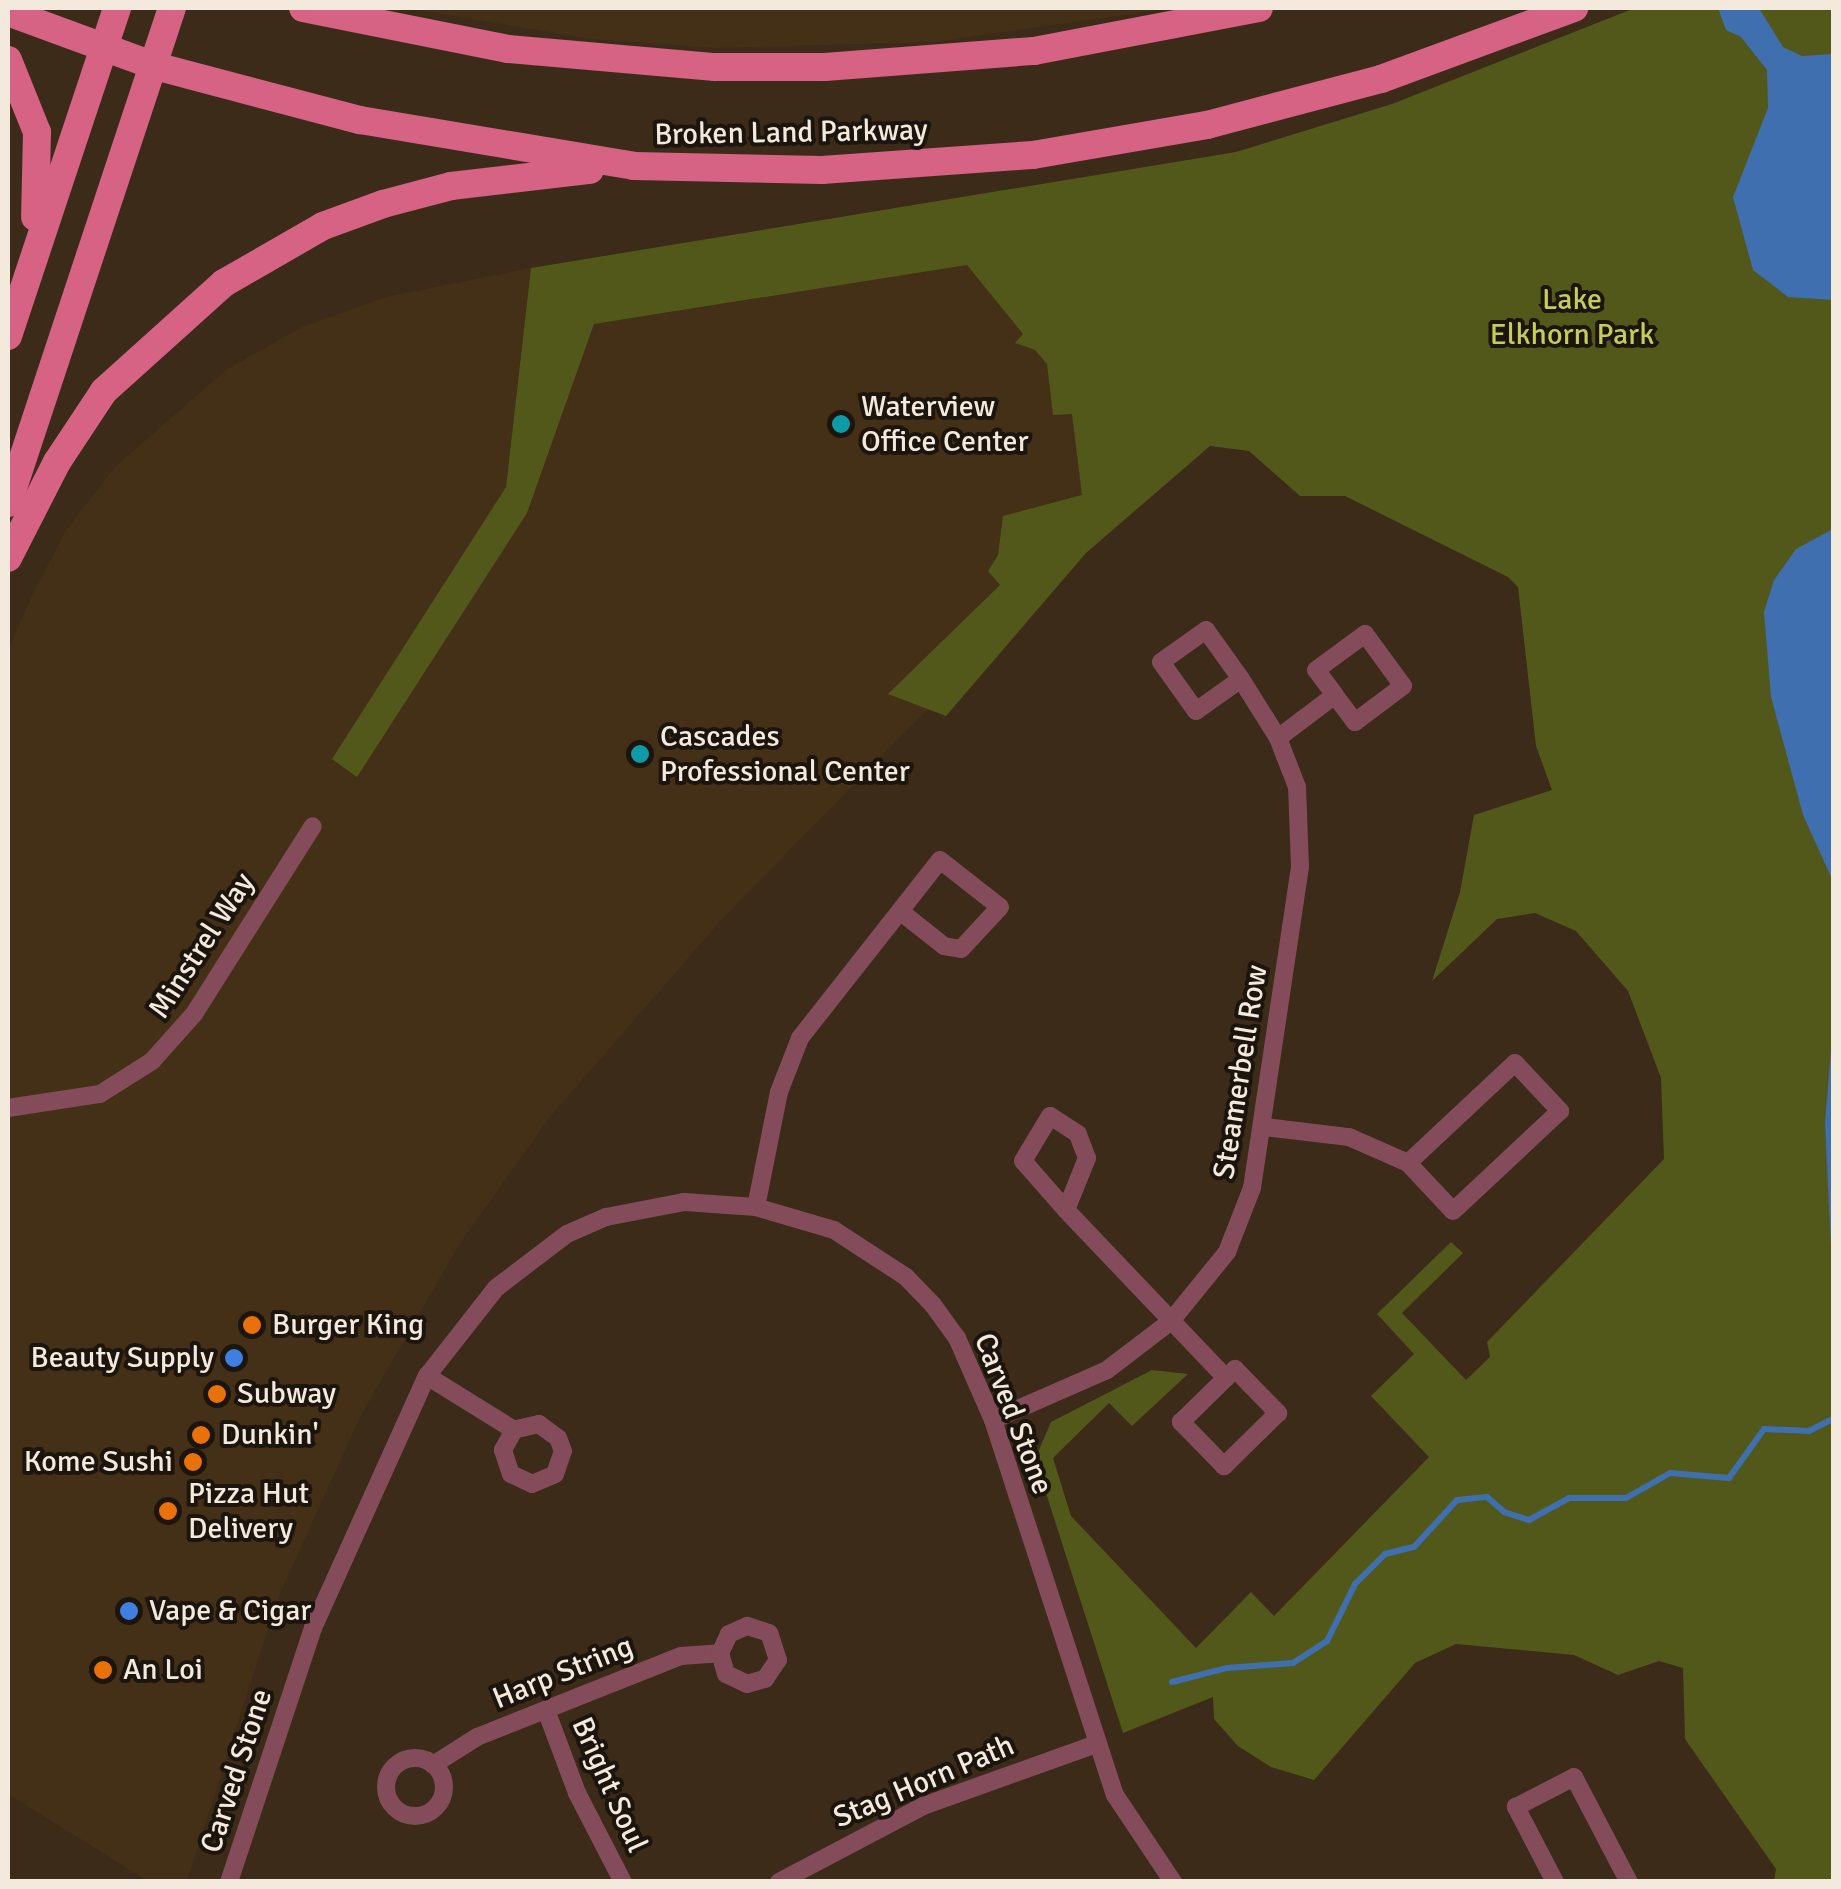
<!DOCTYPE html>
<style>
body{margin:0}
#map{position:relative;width:1841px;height:1889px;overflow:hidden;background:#3b2b18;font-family:Signika,sans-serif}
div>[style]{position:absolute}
.built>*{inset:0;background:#443017}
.green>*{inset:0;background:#52581a}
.water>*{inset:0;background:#3f6faf}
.stream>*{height:6px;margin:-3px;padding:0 3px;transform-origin:3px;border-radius:3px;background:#3f6faf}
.street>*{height:18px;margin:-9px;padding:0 9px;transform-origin:9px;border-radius:9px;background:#844b5a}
.street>.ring{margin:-9px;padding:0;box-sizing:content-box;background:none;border:18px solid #844b5a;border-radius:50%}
.primary>*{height:28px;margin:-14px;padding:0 14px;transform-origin:14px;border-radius:14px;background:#d66284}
.dots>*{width:28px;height:28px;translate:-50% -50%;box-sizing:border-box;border:5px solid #1c150d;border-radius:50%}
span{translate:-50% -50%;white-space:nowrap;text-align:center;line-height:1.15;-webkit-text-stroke:8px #1c150d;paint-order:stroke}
.street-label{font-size:30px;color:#f3e9dd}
.park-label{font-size:30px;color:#c2ce56}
.poi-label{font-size:30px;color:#f3e9dd}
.left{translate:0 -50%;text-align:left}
.right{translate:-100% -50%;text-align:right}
.frame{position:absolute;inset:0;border:10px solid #f3e9dd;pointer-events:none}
</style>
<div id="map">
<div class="built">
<i style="clip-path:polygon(405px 8px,1173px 8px,933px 42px,716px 48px,591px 39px)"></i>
<i style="clip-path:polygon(968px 265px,1146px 487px,723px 918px,549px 1118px,459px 1245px,361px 1415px,278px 1598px,187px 1881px,148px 1881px,8px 1794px,8px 650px,32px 596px,66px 530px,115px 467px,226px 370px,302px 327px,386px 297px,531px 268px,506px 487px,333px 758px,527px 513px,594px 324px)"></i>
</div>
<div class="green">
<i style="clip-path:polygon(1635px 8px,1833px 8px,1833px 1881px,1774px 1881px,1776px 1869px,1685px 1739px,1683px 1668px,1659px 1661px,1618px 1675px,1574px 1655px,1456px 1644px,1415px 1663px,1314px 1780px,1271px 1767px,1238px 1746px,1214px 1719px,1213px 1697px,1123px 1733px,1035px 1459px,1051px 1422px,1152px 1370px,1188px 1374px,1132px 1426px,1109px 1403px,1053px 1458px,1071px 1516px,1196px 1648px,1251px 1592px,1274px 1616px,1429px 1457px,1371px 1396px,1414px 1354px,1377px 1314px,1451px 1242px,1463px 1253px,1402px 1313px,1466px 1380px,1490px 1357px,1487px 1342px,1664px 1159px,1661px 1078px,1628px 991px,1576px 931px,1535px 913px,1497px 919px,1432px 981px,1460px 892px,1474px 815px,1552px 790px,1536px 746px,1518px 587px,1508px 577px,1345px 496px,1300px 496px,1249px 451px,1210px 446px,1086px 553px,946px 716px,888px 694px,1000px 585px,988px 571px,998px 555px,1003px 516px,1082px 495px,1072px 414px,1053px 415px,1047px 364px,1035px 350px,1015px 343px,1023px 334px,967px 265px,594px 324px,527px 513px,357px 777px,332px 759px,506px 487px,531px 268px,1236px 152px,1392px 104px)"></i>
</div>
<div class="water">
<i style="clip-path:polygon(1718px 8px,1759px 8px,1783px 47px,1802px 56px,1833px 54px,1833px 300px,1788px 297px,1753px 270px,1733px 197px,1768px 108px,1767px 70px,1741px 37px,1726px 30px)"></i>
<i style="clip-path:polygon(1833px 529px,1834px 529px,1833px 881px,1803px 815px,1771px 697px,1764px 612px,1774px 580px,1796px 549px)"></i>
<i style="clip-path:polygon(1833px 1025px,1833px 1288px,1825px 1124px)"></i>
</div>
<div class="stream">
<i style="left:1172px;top:1682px;width:57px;rotate:-14.3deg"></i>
<i style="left:1227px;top:1668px;width:66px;rotate:-4.3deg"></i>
<i style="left:1293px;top:1663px;width:40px;rotate:-32.9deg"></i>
<i style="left:1327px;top:1641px;width:64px;rotate:-63.8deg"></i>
<i style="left:1355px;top:1584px;width:42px;rotate:-45deg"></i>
<i style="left:1385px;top:1554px;width:30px;rotate:-14deg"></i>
<i style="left:1414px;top:1547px;width:64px;rotate:-47.5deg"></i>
<i style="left:1457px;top:1500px;width:30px;rotate:-6deg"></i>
<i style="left:1487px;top:1497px;width:23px;rotate:41deg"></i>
<i style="left:1504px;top:1512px;width:26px;rotate:18deg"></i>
<i style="left:1529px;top:1520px;width:46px;rotate:-28.8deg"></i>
<i style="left:1569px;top:1498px;width:57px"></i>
<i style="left:1626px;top:1498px;width:51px;rotate:-29.6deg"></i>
<i style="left:1670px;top:1473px;width:59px;rotate:4.8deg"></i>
<i style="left:1729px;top:1478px;width:60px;rotate:-54.5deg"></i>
<i style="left:1764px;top:1429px;width:45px;rotate:2.5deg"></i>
<i style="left:1809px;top:1431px;width:28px;rotate:-27deg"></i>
</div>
<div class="street">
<i style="left:1278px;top:738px;width:71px;rotate:-37deg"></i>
<i style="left:1335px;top:695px;width:31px;rotate:-127deg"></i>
<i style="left:1316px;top:670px;width:61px;rotate:-36.3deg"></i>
<i style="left:1365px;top:634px;width:64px;rotate:53.8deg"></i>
<i style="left:1403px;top:686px;width:60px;rotate:143.1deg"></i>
<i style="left:1355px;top:722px;width:34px;rotate:-127deg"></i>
<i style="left:8px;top:1108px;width:93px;rotate:-8.7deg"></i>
<i style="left:100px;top:1094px;width:62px;rotate:-32.4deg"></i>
<i style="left:152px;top:1061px;width:63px;rotate:-48.2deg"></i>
<i style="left:194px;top:1014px;width:222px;rotate:-57.7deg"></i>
<i style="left:1265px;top:1127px;width:85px;rotate:6.8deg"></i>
<i style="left:1349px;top:1137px;width:64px;rotate:23.8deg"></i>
<i style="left:1408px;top:1163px;width:146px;rotate:-43.1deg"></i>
<i style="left:1515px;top:1063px;width:66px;rotate:46.8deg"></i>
<i style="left:1560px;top:1111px;width:146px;rotate:136.9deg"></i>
<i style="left:1453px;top:1211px;width:66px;rotate:-133.2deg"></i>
<i style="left:756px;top:1207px;width:117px;rotate:-78.7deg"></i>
<i style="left:779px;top:1092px;width:58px;rotate:-68.7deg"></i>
<i style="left:800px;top:1038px;width:226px;rotate:-51.8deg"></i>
<i style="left:940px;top:860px;width:76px;rotate:38.1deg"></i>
<i style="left:1000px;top:907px;width:57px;rotate:132.9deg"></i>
<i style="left:961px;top:949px;width:17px;rotate:-170deg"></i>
<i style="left:944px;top:946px;width:55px;rotate:-141.7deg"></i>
<i style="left:1066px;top:1210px;width:56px;rotate:-68deg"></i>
<i style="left:1087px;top:1158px;width:26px;rotate:-111deg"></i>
<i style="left:1078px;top:1134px;width:33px;rotate:-147deg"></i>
<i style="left:1050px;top:1116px;width:52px;rotate:121deg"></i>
<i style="left:1023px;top:1161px;width:65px;rotate:48.7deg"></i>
<i style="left:1066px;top:1210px;width:232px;rotate:46.4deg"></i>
<i style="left:1226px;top:1378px;width:13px;rotate:-45deg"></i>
<i style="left:1235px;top:1369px;width:62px;rotate:45.7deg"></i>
<i style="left:1278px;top:1413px;width:76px;rotate:135.5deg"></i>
<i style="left:1224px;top:1466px;width:62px;rotate:-134.3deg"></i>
<i style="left:1181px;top:1422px;width:63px;rotate:-44.4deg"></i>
<i style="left:427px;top:1376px;width:102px;rotate:31.8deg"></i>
<i style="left:514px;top:1430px;width:23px;rotate:119deg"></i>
<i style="left:503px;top:1450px;width:25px;rotate:72deg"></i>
<i style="left:511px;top:1474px;width:23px;rotate:25deg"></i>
<i style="left:532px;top:1484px;width:25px;rotate:-23deg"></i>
<i style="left:555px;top:1474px;width:24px;rotate:-71deg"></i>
<i style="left:563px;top:1451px;width:14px;rotate:-111deg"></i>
<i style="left:558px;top:1438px;width:24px;rotate:-144deg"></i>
<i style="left:539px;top:1424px;width:26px;rotate:167deg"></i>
<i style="left:993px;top:1420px;width:124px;rotate:-23.7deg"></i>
<i style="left:1107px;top:1370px;width:81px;rotate:-37.4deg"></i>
<i style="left:1171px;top:1321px;width:89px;rotate:-50.9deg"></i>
<i style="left:1227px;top:1252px;width:69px;rotate:-68.7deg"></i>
<i style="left:1252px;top:1188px;width:325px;rotate:-81.5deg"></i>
<i style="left:1300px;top:867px;width:80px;rotate:-92.1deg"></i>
<i style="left:1297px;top:787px;width:53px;rotate:-111.2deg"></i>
<i style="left:1278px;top:738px;width:70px;rotate:-122.1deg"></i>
<i style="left:1241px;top:679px;width:60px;rotate:-125.5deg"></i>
<i style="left:1206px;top:630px;width:55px;rotate:144.6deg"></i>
<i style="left:1161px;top:662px;width:60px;rotate:54.5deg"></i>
<i style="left:1196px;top:711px;width:55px;rotate:-35.4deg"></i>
<i style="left:546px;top:1710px;width:89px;rotate:69.5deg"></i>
<i style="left:577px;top:1793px;width:100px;rotate:62.7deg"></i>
<i class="ring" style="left:386px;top:1758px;width:40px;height:40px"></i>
<i style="left:433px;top:1765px;width:52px;rotate:-32.5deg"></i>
<i style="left:477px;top:1737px;width:219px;rotate:-21.7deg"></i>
<i style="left:681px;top:1656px;width:39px;rotate:-4deg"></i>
<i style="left:720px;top:1653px;width:22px;rotate:74deg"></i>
<i style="left:726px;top:1674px;width:23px;rotate:25deg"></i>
<i style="left:747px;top:1684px;width:19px;rotate:-16deg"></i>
<i style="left:765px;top:1679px;width:23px;rotate:-56deg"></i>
<i style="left:778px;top:1660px;width:28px;rotate:-108deg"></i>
<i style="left:769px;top:1633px;width:23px;rotate:-162deg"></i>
<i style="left:747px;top:1626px;width:20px;rotate:156deg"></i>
<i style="left:729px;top:1634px;width:21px;rotate:115deg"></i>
<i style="left:229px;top:1882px;width:268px;rotate:-71.7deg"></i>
<i style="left:313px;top:1628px;width:277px;rotate:-65.7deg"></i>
<i style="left:427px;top:1376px;width:112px;rotate:-51.9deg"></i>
<i style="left:496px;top:1288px;width:89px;rotate:-37.3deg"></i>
<i style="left:567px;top:1234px;width:43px;rotate:-23.6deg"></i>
<i style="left:606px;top:1217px;width:79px;rotate:-10.9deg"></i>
<i style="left:684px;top:1202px;width:72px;rotate:4deg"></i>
<i style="left:756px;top:1207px;width:81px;rotate:16.4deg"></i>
<i style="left:834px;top:1230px;width:86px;rotate:33.1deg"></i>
<i style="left:906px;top:1277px;width:39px;rotate:46deg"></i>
<i style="left:933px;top:1305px;width:41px;rotate:54deg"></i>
<i style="left:957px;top:1338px;width:90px;rotate:66.3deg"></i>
<i style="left:993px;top:1420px;width:394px;rotate:72deg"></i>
<i style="left:1115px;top:1795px;width:105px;rotate:56.3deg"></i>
<i style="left:779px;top:1882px;width:163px;rotate:-27.8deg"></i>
<i style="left:923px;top:1806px;width:184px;rotate:-19.7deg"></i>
<i style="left:1555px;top:1882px;width:85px;rotate:-117.5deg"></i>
<i style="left:1516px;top:1807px;width:65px;rotate:-27.3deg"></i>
<i style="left:1574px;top:1777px;width:119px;rotate:62.4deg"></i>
</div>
<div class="primary">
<i style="left:303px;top:8px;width:209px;rotate:11.3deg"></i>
<i style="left:508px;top:49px;width:208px;rotate:5deg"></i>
<i style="left:715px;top:67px;width:110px"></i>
<i style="left:825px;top:67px;width:210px;rotate:-4.4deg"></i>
<i style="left:1034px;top:51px;width:229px;rotate:-10.8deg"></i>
<i style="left:8px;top:12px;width:157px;rotate:20.2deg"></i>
<i style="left:155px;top:66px;width:212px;rotate:14.8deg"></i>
<i style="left:360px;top:120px;width:278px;rotate:9.5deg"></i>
<i style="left:634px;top:166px;width:188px;rotate:1.2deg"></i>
<i style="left:822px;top:170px;width:212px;rotate:-4.1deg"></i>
<i style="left:1033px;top:155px;width:177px;rotate:-9.8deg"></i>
<i style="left:1207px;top:125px;width:180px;rotate:-14.8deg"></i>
<i style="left:1381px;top:79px;width:206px;rotate:-20.2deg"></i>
<i style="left:8px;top:60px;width:78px;rotate:68.1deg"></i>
<i style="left:37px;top:132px;width:85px;rotate:91.3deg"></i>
<i style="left:8px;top:336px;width:346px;rotate:-71.6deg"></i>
<i style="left:8px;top:503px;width:521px;rotate:-71.67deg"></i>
<i style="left:8px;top:558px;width:108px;rotate:-63deg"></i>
<i style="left:57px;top:462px;width:85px;rotate:-56.5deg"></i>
<i style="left:104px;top:391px;width:161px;rotate:-42deg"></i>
<i style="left:224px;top:283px;width:114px;rotate:-29.9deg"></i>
<i style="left:323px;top:226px;width:64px;rotate:-20.1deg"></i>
<i style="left:383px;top:204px;width:70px;rotate:-14.8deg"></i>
<i style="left:451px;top:186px;width:140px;rotate:-6.6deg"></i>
</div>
<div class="dots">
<i style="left:841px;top:424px;background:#0f9aa8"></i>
<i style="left:640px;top:754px;background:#0f9aa8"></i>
<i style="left:252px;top:1325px;background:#e8710a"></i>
<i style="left:234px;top:1358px;background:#3f7fe0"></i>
<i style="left:217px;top:1394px;background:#e8710a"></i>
<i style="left:201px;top:1435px;background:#e8710a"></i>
<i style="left:193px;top:1462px;background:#e8710a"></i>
<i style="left:168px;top:1511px;background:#e8710a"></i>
<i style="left:129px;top:1611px;background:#3f7fe0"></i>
<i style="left:103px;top:1670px;background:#e8710a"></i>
</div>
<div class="street-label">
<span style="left:791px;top:133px;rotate:-1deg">Broken Land Parkway</span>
<span style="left:202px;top:946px;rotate:-57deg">Minstrel Way</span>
<span style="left:1241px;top:1072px;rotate:-81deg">Steamerbell Row</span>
<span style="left:1013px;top:1414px;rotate:69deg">Carved Stone</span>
<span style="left:563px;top:1673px;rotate:-22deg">Harp String</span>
<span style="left:237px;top:1771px;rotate:-72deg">Carved Stone</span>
<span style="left:924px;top:1782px;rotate:-23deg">Stag Horn Path</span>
<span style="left:609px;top:1785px;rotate:66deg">Bright Soul</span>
</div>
<div class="park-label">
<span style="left:1572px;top:317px">Lake<br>Elkhorn Park</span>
</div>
<div class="poi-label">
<span class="left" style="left:861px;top:424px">Waterview<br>Office Center</span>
<span class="left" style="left:660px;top:754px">Cascades<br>Professional Center</span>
<span class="left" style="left:272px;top:1325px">Burger King</span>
<span class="right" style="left:214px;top:1358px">Beauty Supply</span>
<span class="left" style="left:237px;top:1394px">Subway</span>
<span class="left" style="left:221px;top:1435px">Dunkin'</span>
<span class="right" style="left:173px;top:1462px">Kome Sushi</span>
<span class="left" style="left:188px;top:1511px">Pizza Hut<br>Delivery</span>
<span class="left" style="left:149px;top:1611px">Vape &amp; Cigar</span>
<span class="left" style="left:123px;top:1670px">An Loi</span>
</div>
<div class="frame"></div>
</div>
